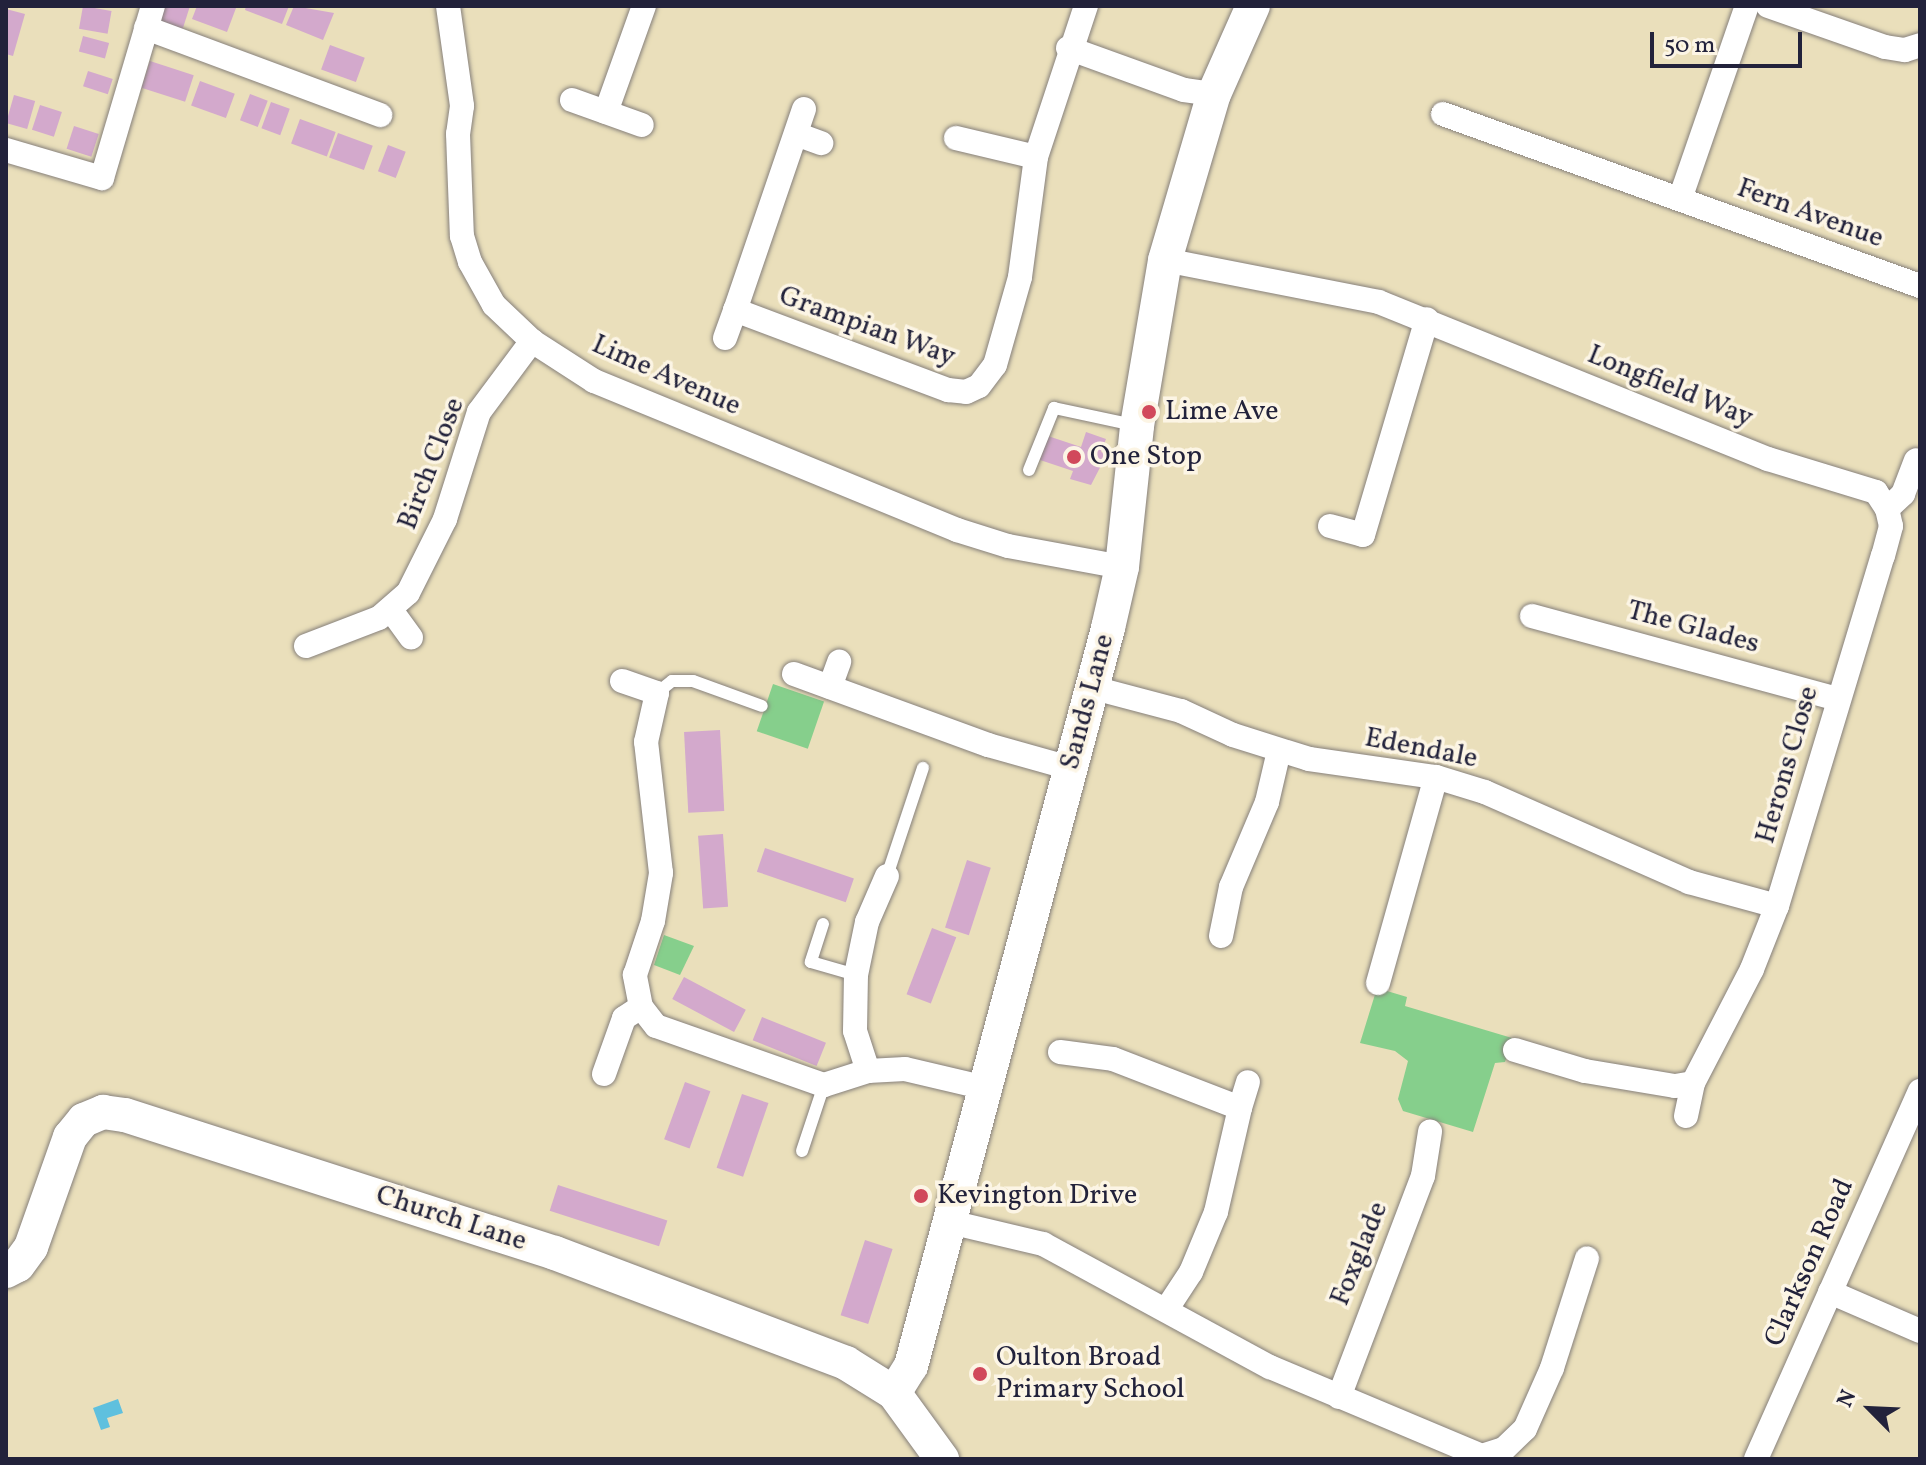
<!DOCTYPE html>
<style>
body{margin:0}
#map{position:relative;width:1926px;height:1465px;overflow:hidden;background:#eadfbb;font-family:Vollkorn,serif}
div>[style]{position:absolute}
.green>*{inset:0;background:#86cf8c;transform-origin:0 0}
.water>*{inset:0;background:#5fc0de}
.building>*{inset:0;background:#d3a9cc;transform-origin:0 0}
.roads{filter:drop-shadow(0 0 2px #86807b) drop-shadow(0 0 2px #86807b)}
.lane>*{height:12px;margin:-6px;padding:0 6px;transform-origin:6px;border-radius:6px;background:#fff}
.street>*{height:24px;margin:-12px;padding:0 12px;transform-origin:12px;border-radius:12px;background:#fff}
.secondary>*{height:34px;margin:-17px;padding:0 17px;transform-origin:17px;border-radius:17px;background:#fff}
.dots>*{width:22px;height:22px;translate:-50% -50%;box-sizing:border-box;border:4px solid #fcf5e5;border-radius:50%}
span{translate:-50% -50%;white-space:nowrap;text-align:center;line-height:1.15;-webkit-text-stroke:7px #fcf5e5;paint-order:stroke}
.street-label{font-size:28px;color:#22223b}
.poi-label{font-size:28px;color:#22223b}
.left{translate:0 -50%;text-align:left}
.frame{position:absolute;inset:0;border:8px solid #22223b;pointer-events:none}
.north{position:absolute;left:1830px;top:1369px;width:80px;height:80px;-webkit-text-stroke:6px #fcf5e5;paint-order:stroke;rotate:294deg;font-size:22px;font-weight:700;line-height:32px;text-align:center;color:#22223b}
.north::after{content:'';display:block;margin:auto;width:28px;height:36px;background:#22223b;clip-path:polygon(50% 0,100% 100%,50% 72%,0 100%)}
.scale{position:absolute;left:1650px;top:32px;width:152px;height:36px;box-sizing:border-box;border:4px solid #22223b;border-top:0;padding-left:10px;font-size:24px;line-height:28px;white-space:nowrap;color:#22223b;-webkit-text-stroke:6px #fcf5e5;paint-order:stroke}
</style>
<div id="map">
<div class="green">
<i style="left:773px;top:684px;width:54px;height:50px;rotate:19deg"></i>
<i style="clip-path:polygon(664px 935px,694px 946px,680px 975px,654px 965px)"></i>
<i style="clip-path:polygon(1377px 988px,1407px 997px,1405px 1006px,1512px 1038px,1505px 1062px,1495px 1063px,1473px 1132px,1403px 1111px,1398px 1099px,1408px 1061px,1395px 1051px,1360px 1043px)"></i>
</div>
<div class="water">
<i style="clip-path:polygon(118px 1399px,123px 1413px,107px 1418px,110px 1427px,101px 1430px,93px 1408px)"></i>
</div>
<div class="building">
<i style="left:83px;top:6px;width:29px;height:23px;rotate:10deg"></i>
<i style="clip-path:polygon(163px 6px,190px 6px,182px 31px,158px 22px)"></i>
<i style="clip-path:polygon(197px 6px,236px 8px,227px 32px,192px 19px)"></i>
<i style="clip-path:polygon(246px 6px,289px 6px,282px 24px,245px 10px)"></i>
<i style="clip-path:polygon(294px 6px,334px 13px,323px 40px,286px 25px)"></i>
<i style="clip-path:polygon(6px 9px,25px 14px,13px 56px,6px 54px)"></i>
<i style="left:83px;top:36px;width:27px;height:16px;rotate:15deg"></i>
<i style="left:330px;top:45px;width:37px;height:26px;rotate:20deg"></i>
<i style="left:150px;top:61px;width:46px;height:28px;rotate:18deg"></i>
<i style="left:88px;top:71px;width:26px;height:16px;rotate:18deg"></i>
<i style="left:200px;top:81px;width:37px;height:26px;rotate:20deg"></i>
<i style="left:250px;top:94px;width:19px;height:28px;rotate:21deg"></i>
<i style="left:14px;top:95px;width:22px;height:29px;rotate:16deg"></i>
<i style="left:271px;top:102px;width:20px;height:28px;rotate:20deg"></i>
<i style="left:40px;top:105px;width:23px;height:26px;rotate:18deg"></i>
<i style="left:300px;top:119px;width:38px;height:26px;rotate:20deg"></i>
<i style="left:74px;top:126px;width:26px;height:24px;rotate:18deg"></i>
<i style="left:338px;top:133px;width:37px;height:26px;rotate:20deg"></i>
<i style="left:388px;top:145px;width:19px;height:28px;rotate:21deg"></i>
<i style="clip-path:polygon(1086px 432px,1106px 439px,1101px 452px,1107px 454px,1091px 485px,1070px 479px,1073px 471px,1040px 460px,1048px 436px,1081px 447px)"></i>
<i style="left:720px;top:730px;width:81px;height:36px;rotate:87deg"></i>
<i style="left:723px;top:834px;width:73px;height:25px;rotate:86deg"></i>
<i style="left:765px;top:848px;width:94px;height:25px;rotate:19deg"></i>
<i style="left:967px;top:860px;width:25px;height:71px;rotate:18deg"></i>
<i style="left:932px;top:928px;width:26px;height:71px;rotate:21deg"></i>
<i style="left:684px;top:977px;width:70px;height:25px;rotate:28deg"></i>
<i style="left:762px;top:1017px;width:69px;height:25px;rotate:22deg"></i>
<i style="left:685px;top:1082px;width:27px;height:61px;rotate:20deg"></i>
<i style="left:742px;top:1094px;width:28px;height:78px;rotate:19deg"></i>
<i style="left:558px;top:1185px;width:115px;height:27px;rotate:18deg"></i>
<i style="left:865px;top:1240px;width:29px;height:79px;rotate:18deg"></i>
</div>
<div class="roads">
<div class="lane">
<i style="left:1029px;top:470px;width:67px;rotate:-68deg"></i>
<i style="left:1054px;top:408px;width:82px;rotate:12deg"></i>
<i style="left:657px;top:693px;width:19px;rotate:-39deg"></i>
<i style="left:672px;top:681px;width:21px"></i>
<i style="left:693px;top:681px;width:73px;rotate:19.9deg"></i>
<i style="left:887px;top:876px;width:114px;rotate:-71.6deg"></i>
<i style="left:823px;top:924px;width:40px;rotate:108deg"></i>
<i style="left:811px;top:962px;width:47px;rotate:16.1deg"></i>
<i style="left:802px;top:1151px;width:70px;rotate:-71.6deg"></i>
</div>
<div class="street">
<i style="left:448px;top:6px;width:101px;rotate:82deg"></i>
<i style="left:462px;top:106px;width:28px;rotate:98deg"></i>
<i style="left:458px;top:134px;width:102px;rotate:87.8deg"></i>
<i style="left:462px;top:236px;width:27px;rotate:73deg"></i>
<i style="left:470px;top:262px;width:49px;rotate:60.8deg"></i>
<i style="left:494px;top:305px;width:52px;rotate:43.5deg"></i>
<i style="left:532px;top:341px;width:74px;rotate:32.8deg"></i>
<i style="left:594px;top:381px;width:392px;rotate:22.3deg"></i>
<i style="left:957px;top:530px;width:53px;rotate:17.4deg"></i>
<i style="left:1008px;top:546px;width:116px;rotate:10.4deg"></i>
<i style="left:1768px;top:6px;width:124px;rotate:19.3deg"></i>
<i style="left:1885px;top:47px;width:20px;rotate:9deg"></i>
<i style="left:1905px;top:50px;width:16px;rotate:-18deg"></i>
<i style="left:146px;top:28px;width:250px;rotate:20.4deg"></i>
<i style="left:1068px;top:48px;width:123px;rotate:19.9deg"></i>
<i style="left:1184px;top:90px;width:30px;rotate:8deg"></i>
<i style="left:572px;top:100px;width:74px;rotate:19.7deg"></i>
<i style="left:804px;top:109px;width:213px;rotate:108.9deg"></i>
<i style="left:735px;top:310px;width:228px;rotate:20.6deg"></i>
<i style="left:948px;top:390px;width:18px;rotate:6deg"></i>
<i style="left:966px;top:392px;width:14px;rotate:-25deg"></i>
<i style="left:979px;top:386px;width:26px;rotate:-53deg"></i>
<i style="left:995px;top:365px;width:91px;rotate:-74.1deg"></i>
<i style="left:1020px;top:277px;width:121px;rotate:-82.4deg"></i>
<i style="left:1036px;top:157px;width:159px;rotate:-71.7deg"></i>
<i style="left:606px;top:112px;width:113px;rotate:-70.3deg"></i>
<i style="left:1443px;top:114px;width:507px;rotate:19.83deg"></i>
<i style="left:796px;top:134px;width:27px;rotate:20deg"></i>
<i style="left:956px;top:138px;width:82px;rotate:13.4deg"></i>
<i style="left:6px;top:150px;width:100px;rotate:16.3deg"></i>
<i style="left:102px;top:178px;width:179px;rotate:-73.5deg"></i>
<i style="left:1680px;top:199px;width:204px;rotate:-70.9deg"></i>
<i style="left:1165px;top:260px;width:218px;rotate:11.1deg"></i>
<i style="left:1379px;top:302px;width:419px;rotate:22deg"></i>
<i style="left:1768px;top:459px;width:113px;rotate:17deg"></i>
<i style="left:1876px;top:492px;width:20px;rotate:57deg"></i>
<i style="left:725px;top:338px;width:30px;rotate:-70deg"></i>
<i style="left:1330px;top:526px;width:34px;rotate:15deg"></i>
<i style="left:1363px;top:535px;width:225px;rotate:-73.5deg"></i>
<i style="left:391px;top:610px;width:34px;rotate:54deg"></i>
<i style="left:1532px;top:616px;width:317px;rotate:15.2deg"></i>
<i style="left:306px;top:646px;width:78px;rotate:-21deg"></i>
<i style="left:379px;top:618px;width:38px;rotate:-41deg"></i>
<i style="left:408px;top:593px;width:83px;rotate:-63.4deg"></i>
<i style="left:445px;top:519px;width:112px;rotate:-72.4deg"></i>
<i style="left:479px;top:412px;width:89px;rotate:-53.3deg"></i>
<i style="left:794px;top:674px;width:207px;rotate:20.1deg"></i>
<i style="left:988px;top:745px;width:85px;rotate:15.7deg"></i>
<i style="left:830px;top:687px;width:27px;rotate:-70deg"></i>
<i style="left:1090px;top:687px;width:94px;rotate:14.8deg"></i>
<i style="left:1181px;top:711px;width:57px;rotate:24.8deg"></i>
<i style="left:1233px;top:735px;width:80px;rotate:17.5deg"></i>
<i style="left:1309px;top:759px;width:128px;rotate:8.1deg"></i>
<i style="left:1436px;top:777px;width:51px;rotate:17deg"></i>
<i style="left:1485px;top:792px;width:223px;rotate:23.8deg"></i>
<i style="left:1689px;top:882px;width:91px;rotate:15.3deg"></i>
<i style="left:1221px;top:936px;width:50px;rotate:-78.5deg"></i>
<i style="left:1231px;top:887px;width:92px;rotate:-67deg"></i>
<i style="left:1267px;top:802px;width:52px;rotate:-76.8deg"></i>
<i style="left:1378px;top:983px;width:214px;rotate:-74.3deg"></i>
<i style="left:641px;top:1007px;width:24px;rotate:52deg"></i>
<i style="left:656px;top:1026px;width:178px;rotate:19.4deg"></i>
<i style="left:824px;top:1085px;width:46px;rotate:-17.7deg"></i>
<i style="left:868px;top:1071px;width:37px;rotate:-3deg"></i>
<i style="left:905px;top:1069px;width:83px;rotate:13.2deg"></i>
<i style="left:1515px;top:1050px;width:73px;rotate:16.7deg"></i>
<i style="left:1585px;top:1071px;width:91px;rotate:9.5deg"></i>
<i style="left:1675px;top:1086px;width:18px;rotate:-9deg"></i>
<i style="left:1693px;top:1083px;width:128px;rotate:-62.6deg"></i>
<i style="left:1752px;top:969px;width:68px;rotate:-68.4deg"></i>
<i style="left:1777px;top:906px;width:366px;rotate:-73.2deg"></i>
<i style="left:1883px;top:556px;width:31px;rotate:-75deg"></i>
<i style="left:1891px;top:526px;width:17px;rotate:-103deg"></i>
<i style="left:1887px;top:509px;width:22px;rotate:-43deg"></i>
<i style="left:1903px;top:494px;width:36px;rotate:-69deg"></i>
<i style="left:1060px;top:1052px;width:53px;rotate:7.5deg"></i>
<i style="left:1113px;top:1059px;width:136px;rotate:21.1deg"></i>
<i style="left:1240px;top:1108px;width:107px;rotate:103deg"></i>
<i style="left:1216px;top:1212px;width:65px;rotate:112.6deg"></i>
<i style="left:1191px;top:1272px;width:45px;rotate:123.3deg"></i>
<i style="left:868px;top:1071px;width:42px;rotate:-108deg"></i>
<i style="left:855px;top:1031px;width:56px;rotate:-89deg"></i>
<i style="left:856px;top:975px;width:54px;rotate:-78.3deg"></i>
<i style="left:867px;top:922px;width:50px;rotate:-66.5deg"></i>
<i style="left:604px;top:1074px;width:59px;rotate:-70.3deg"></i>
<i style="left:624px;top:1018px;width:20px;rotate:-33deg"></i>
<i style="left:641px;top:1007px;width:33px;rotate:-101deg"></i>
<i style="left:635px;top:975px;width:57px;rotate:-71.6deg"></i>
<i style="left:653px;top:921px;width:49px;rotate:-80.5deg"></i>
<i style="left:661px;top:873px;width:132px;rotate:-96.5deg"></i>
<i style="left:646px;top:742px;width:50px;rotate:-77.3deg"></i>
<i style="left:657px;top:693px;width:37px;rotate:-161deg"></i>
<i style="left:1240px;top:1108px;width:27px;rotate:-73deg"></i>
<i style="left:1686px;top:1116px;width:34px;rotate:-78deg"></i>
<i style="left:950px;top:1222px;width:96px;rotate:13.3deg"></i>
<i style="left:1043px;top:1244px;width:258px;rotate:28.5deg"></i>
<i style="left:1270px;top:1367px;width:230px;rotate:22.8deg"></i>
<i style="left:1482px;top:1456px;width:23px;rotate:-18deg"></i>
<i style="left:1504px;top:1449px;width:29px;rotate:-44deg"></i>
<i style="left:1525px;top:1429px;width:67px;rotate:-66.1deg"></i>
<i style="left:1552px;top:1368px;width:115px;rotate:-72.3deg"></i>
<i style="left:1830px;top:1292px;width:98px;rotate:23.4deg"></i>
<i style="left:1339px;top:1397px;width:236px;rotate:-69.2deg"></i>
<i style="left:1423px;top:1176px;width:45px;rotate:-81deg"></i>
<i style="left:1756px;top:1459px;width:403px;rotate:-66deg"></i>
</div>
<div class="secondary">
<i style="left:6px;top:1271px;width:13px;rotate:-27deg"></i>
<i style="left:18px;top:1265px;width:22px;rotate:-54deg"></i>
<i style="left:31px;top:1247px;width:117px;rotate:-70.5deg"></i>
<i style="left:70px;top:1137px;width:22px;rotate:-51deg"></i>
<i style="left:84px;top:1120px;width:21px;rotate:-23deg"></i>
<i style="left:103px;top:1112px;width:22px;rotate:8deg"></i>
<i style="left:125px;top:1115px;width:452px;rotate:17.8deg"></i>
<i style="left:555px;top:1253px;width:311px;rotate:20.7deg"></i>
<i style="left:846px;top:1363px;width:57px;rotate:32deg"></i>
<i style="left:894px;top:1393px;width:82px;rotate:54deg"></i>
<i style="left:894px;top:1393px;width:32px;rotate:-58deg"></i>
<i style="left:911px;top:1366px;width:764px;rotate:-75.05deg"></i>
<i style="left:1108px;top:628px;width:63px;rotate:-77.1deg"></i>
<i style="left:1122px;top:567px;width:142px;rotate:-83.9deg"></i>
<i style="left:1137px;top:426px;width:168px;rotate:-80.4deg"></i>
<i style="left:1165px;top:260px;width:173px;rotate:-73.6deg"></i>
<i style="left:1214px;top:94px;width:96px;rotate:-66.1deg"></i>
</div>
</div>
<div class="dots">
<i style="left:1149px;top:412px;background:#d1495b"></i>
<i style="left:1074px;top:457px;background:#d1495b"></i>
<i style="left:921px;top:1196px;background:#d1495b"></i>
<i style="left:980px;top:1374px;background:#d1495b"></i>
</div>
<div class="street-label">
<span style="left:1810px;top:214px;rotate:20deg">Fern Avenue</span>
<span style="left:867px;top:327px;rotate:20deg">Grampian Way</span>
<span style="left:666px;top:376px;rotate:24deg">Lime Avenue</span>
<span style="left:1670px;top:387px;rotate:22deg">Longfield Way</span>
<span style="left:432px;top:464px;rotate:-69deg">Birch Close</span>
<span style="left:1693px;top:628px;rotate:15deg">The Glades</span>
<span style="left:1088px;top:702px;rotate:-75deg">Sands Lane</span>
<span style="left:1421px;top:749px;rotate:11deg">Edendale</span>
<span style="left:1788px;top:765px;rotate:-74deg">Herons Close</span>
<span style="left:451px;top:1219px;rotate:18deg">Church Lane</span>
<span style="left:1360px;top:1254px;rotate:-68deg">Foxglade</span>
<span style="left:1810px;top:1263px;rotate:-66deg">Clarkson Road</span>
</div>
<div class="poi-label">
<span class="left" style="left:1165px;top:412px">Lime Ave</span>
<span class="left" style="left:1090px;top:457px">One Stop</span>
<span class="left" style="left:937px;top:1196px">Kevington Drive</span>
<span class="left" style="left:996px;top:1374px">Oulton Broad<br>Primary School</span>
</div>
<div class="frame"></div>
<div class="north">N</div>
<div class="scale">50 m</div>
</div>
